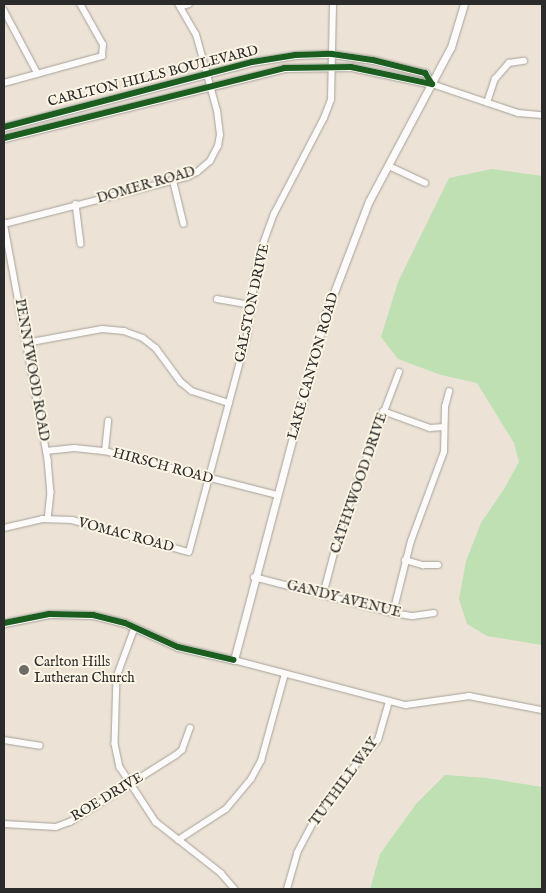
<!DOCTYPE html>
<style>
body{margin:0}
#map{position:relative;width:546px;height:893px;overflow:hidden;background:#ece3d6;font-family:"IM FELL English",serif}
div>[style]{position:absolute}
.green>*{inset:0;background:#bee0b3}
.roads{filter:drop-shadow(0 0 1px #a6a19a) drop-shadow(0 0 1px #a6a19a)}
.minor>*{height:5.5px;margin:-2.75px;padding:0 2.75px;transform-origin:2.75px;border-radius:2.75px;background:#fcfbf9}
.tertiary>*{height:7px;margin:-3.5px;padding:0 3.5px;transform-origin:3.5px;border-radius:3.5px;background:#fcfbf9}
.cycleway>*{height:6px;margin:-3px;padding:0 3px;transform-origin:3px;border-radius:3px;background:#1b5e20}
.dots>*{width:14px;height:14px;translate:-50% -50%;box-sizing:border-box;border:2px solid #fcf5e5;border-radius:50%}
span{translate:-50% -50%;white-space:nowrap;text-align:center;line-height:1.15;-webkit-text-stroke:4px #fcf5e5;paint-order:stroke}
.street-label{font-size:14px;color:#2b2b2b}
.poi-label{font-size:14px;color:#2b2b2b}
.left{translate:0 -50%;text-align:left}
.frame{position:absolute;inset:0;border:5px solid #2b2b2b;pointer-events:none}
</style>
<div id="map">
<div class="green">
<i style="clip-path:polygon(492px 169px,542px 176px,542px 645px,487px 636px,467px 624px,459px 599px,466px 561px,481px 523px,504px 489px,519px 462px,514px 443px,477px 383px,441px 375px,398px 359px,381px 337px,398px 282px,449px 178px)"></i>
<i style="clip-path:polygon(445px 775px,487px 778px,542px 787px,542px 889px,370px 889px,380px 854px,416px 804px)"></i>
</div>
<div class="roads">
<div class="minor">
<i style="left:180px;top:7px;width:9px;rotate:-18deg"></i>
<i style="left:4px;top:10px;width:72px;rotate:62deg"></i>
<i style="left:4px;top:83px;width:102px;rotate:-15.4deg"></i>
<i style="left:102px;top:56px;width:11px;rotate:-85deg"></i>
<i style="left:103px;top:45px;width:47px;rotate:-119.3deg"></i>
<i style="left:432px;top:84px;width:91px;rotate:18.6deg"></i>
<i style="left:518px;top:113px;width:24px;rotate:5deg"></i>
<i style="left:487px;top:103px;width:25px;rotate:-72deg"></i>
<i style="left:495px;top:79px;width:21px;rotate:-49deg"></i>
<i style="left:509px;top:63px;width:15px;rotate:-8deg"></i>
<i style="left:389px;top:166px;width:40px;rotate:25deg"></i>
<i style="left:173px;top:179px;width:46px;rotate:76.3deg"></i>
<i style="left:76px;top:204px;width:40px;rotate:82.9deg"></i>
<i style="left:4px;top:222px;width:242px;rotate:79.5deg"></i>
<i style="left:48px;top:460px;width:32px;rotate:85deg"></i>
<i style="left:51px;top:492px;width:27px;rotate:96deg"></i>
<i style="left:4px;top:224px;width:189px;rotate:-14.4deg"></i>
<i style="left:187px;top:177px;width:11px;rotate:-27deg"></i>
<i style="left:197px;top:172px;width:17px;rotate:-40deg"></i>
<i style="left:210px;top:161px;width:17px;rotate:-62deg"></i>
<i style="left:218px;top:146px;width:11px;rotate:-80deg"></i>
<i style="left:220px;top:135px;width:24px;rotate:-97deg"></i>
<i style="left:217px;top:111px;width:79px;rotate:-105.4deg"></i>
<i style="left:196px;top:35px;width:36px;rotate:-120deg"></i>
<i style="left:217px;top:299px;width:35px;rotate:10deg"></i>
<i style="left:26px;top:343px;width:77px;rotate:-10.4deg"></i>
<i style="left:102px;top:329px;width:22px;rotate:5deg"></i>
<i style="left:124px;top:331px;width:20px;rotate:20deg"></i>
<i style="left:143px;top:338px;width:16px;rotate:38deg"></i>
<i style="left:156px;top:348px;width:42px;rotate:53.7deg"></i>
<i style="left:181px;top:382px;width:14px;rotate:39deg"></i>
<i style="left:192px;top:391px;width:39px;rotate:18deg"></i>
<i style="left:383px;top:411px;width:50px;rotate:19.9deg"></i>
<i style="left:430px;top:428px;width:14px;rotate:-4deg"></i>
<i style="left:46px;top:451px;width:28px;rotate:-6deg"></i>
<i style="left:74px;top:448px;width:31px;rotate:6deg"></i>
<i style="left:105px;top:451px;width:178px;rotate:14.3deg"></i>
<i style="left:105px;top:451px;width:30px;rotate:-84deg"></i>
<i style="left:4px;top:528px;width:39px;rotate:-13deg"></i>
<i style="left:42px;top:519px;width:30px;rotate:2deg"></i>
<i style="left:72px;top:520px;width:121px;rotate:15.3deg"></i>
<i style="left:189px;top:552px;width:225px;rotate:-75deg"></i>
<i style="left:247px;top:335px;width:65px;rotate:-82deg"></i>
<i style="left:256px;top:271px;width:28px;rotate:-75deg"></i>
<i style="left:263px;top:244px;width:32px;rotate:-70deg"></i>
<i style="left:274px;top:214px;width:108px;rotate:-62.5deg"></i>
<i style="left:324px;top:118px;width:19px;rotate:-69deg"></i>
<i style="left:331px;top:100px;width:96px;rotate:-88.8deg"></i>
<i style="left:405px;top:560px;width:19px;rotate:16deg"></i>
<i style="left:423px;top:565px;width:15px"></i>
<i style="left:254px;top:577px;width:144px;rotate:14.5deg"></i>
<i style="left:393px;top:613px;width:20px;rotate:9deg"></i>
<i style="left:413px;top:616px;width:21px;rotate:-8deg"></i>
<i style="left:323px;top:595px;width:74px;rotate:-75.2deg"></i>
<i style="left:342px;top:523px;width:161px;rotate:-69.3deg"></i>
<i style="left:393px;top:613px;width:74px;rotate:-76deg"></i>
<i style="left:411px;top:541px;width:95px;rotate:-69.7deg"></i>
<i style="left:444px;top:452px;width:45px;rotate:-88.7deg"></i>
<i style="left:445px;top:407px;width:16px;rotate:-75deg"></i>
<i style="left:135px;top:628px;width:52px;rotate:110.2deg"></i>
<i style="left:117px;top:677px;width:67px;rotate:91.7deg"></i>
<i style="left:115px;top:744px;width:24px;rotate:78deg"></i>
<i style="left:120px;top:767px;width:66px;rotate:56.8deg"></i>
<i style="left:156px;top:822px;width:83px;rotate:38.1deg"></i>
<i style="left:221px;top:873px;width:21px;rotate:49deg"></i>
<i style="left:234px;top:660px;width:178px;rotate:14.7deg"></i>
<i style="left:406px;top:705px;width:64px;rotate:-8.1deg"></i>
<i style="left:469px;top:696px;width:74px;rotate:10.9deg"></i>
<i style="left:4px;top:740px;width:36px;rotate:9deg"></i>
<i style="left:4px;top:824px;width:52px;rotate:3.3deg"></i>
<i style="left:56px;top:827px;width:15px;rotate:-20deg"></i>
<i style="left:70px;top:822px;width:125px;rotate:-32.3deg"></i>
<i style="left:176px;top:755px;width:8px;rotate:-40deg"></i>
<i style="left:182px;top:750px;width:23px;rotate:-70deg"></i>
<i style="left:178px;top:840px;width:57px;rotate:-32.9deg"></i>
<i style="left:226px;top:809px;width:39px;rotate:-50deg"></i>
<i style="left:251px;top:779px;width:21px;rotate:-61deg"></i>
<i style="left:261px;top:761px;width:90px;rotate:-74.6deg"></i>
<i style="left:287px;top:889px;width:37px;rotate:-74deg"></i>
<i style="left:297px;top:853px;width:36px;rotate:-62deg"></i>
<i style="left:314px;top:821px;width:74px;rotate:-53.3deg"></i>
<i style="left:358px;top:762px;width:30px;rotate:-48deg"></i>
<i style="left:378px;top:740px;width:40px;rotate:-74deg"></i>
</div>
<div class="tertiary">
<i style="left:4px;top:127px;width:256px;rotate:-14.7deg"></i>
<i style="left:252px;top:62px;width:44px;rotate:-9.2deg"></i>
<i style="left:295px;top:55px;width:37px;rotate:-2deg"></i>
<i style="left:332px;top:54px;width:41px;rotate:8.3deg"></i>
<i style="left:373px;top:60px;width:54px;rotate:14deg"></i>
<i style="left:425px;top:73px;width:13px;rotate:58deg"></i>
<i style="left:4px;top:138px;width:289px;rotate:-14deg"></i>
<i style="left:284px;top:68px;width:67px;rotate:-0.9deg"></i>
<i style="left:351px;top:67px;width:83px;rotate:11.9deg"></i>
<i style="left:4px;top:623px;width:46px;rotate:-11.3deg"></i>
<i style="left:49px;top:614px;width:44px;rotate:1.3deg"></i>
<i style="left:93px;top:615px;width:33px;rotate:14deg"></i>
<i style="left:125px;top:623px;width:58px;rotate:24.4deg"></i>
<i style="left:178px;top:647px;width:57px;rotate:13.1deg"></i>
<i style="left:234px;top:660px;width:356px;rotate:-75.2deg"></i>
<i style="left:325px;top:316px;width:123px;rotate:-69.1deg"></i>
<i style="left:369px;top:201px;width:174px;rotate:-62deg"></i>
<i style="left:451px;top:47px;width:45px;rotate:-73.2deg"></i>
</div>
</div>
<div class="cycleway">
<i style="left:4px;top:127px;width:256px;rotate:-14.7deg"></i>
<i style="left:252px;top:62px;width:44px;rotate:-9.2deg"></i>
<i style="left:295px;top:55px;width:37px;rotate:-2deg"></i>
<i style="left:332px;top:54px;width:41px;rotate:8.3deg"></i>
<i style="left:373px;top:60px;width:54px;rotate:14deg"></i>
<i style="left:425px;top:73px;width:13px;rotate:58deg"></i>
<i style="left:4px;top:138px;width:289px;rotate:-14deg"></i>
<i style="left:284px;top:68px;width:67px;rotate:-0.9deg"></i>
<i style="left:351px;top:67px;width:83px;rotate:11.9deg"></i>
<i style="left:4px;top:623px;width:46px;rotate:-11.3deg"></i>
<i style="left:49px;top:614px;width:44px;rotate:1.3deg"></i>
<i style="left:93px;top:615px;width:33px;rotate:14deg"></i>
<i style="left:125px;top:623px;width:58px;rotate:24.4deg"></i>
<i style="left:178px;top:647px;width:57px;rotate:13.1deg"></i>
</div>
<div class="dots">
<i style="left:24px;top:670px;background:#6f6b67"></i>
</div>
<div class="street-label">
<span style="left:153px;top:76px;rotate:-14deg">CARLTON HILLS BOULEVARD</span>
<span style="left:146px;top:185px;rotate:-16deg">DOMER ROAD</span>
<span style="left:252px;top:303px;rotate:-78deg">GALSTON DRIVE</span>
<span style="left:313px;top:366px;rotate:-74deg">LAKE CANYON ROAD</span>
<span style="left:32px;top:370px;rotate:80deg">PENNYWOOD ROAD</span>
<span style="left:163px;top:466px;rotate:15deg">HIRSCH ROAD</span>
<span style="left:359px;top:483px;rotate:-71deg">CATHYWOOD DRIVE</span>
<span style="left:126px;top:535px;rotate:15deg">VOMAC ROAD</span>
<span style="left:344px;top:599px;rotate:14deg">GANDY AVENUE</span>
<span style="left:344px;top:782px;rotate:-54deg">TUTHILL WAY</span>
<span style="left:107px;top:797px;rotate:-31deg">ROE DRIVE</span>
</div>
<div class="poi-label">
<span class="left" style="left:34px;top:670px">Carlton Hills<br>Lutheran Church</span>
</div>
<div class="frame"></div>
</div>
